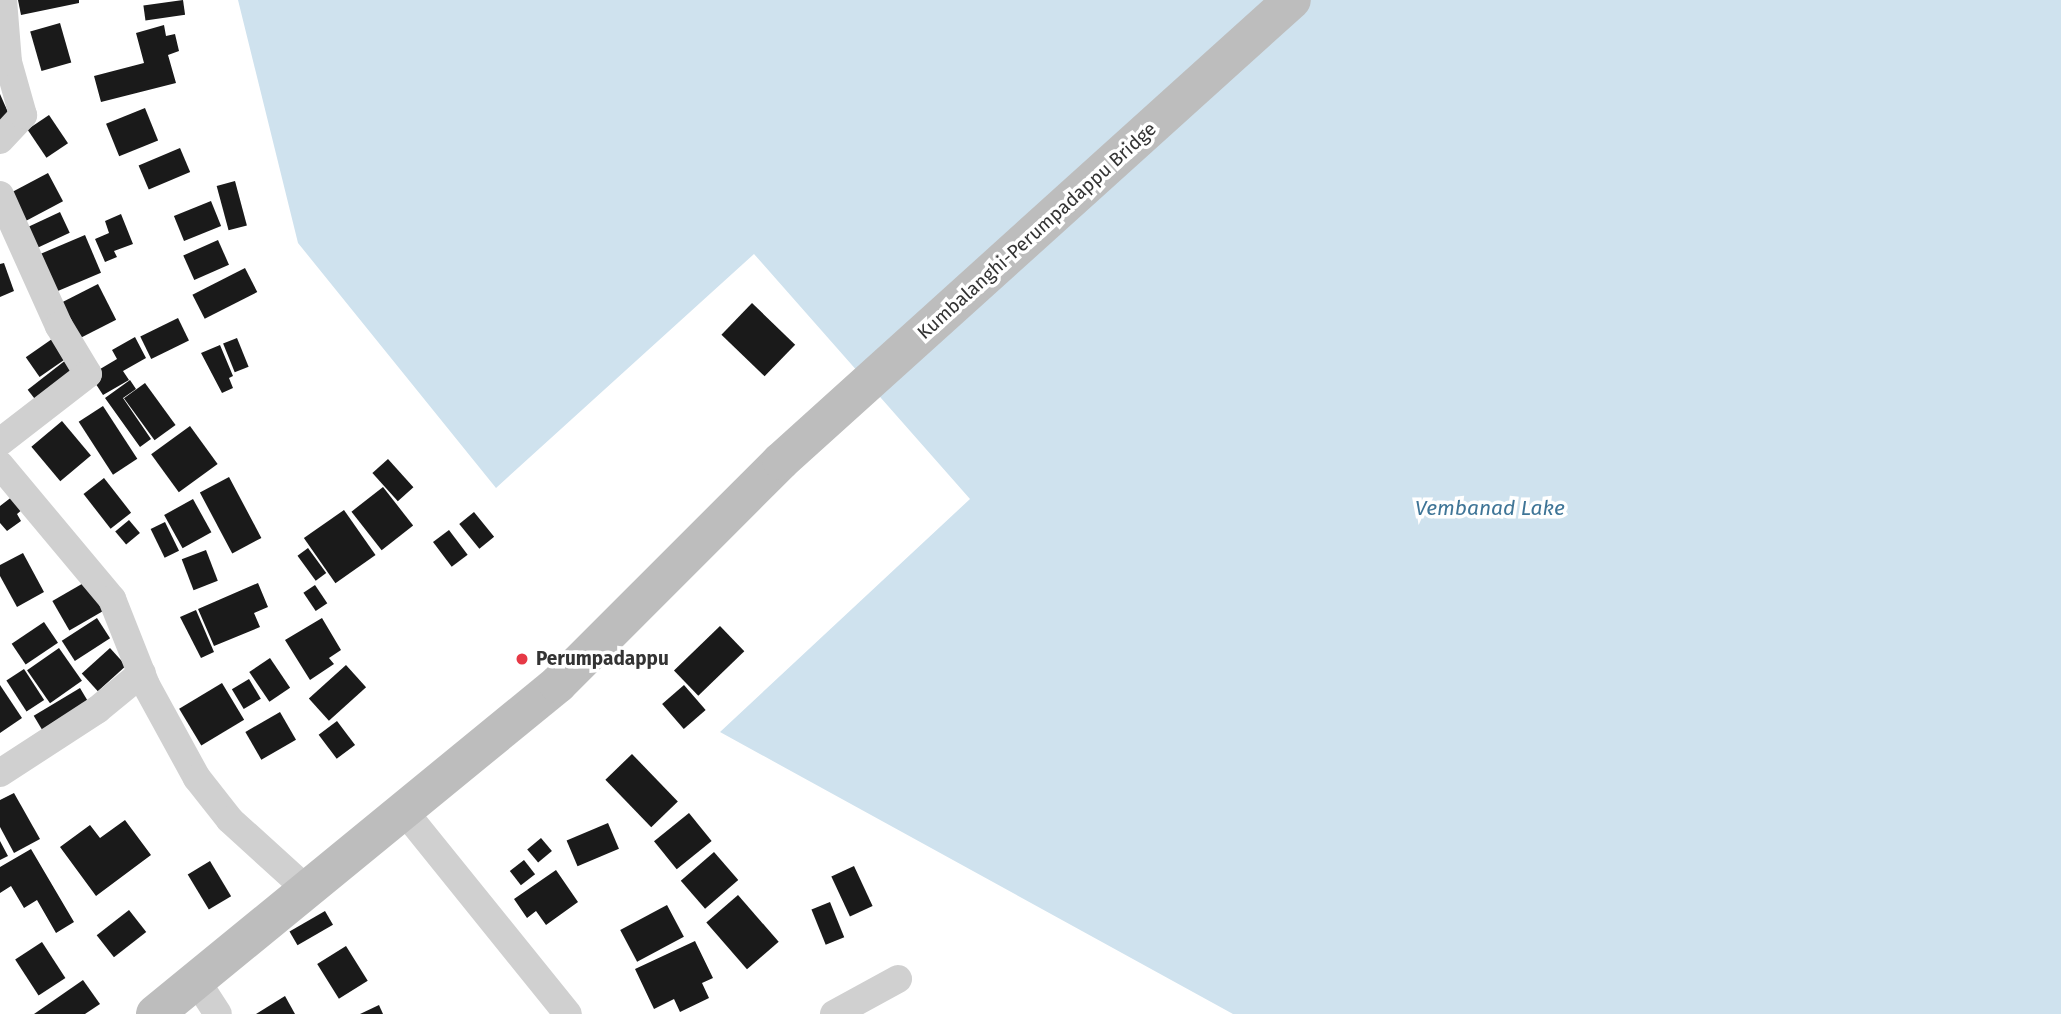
<!DOCTYPE html>
<style>
body{margin:0}
#map{position:relative;width:2061px;height:1014px;overflow:hidden;background:#fff;font-family:"Fira Sans",sans-serif}
div>[style]{position:absolute}
.water>*{inset:0;background:#cfe2ee}
.building>*{inset:0;background:#1a1a1a;transform-origin:0 0}
.street>*{height:28px;margin:-14px;padding:0 14px;transform-origin:14px;border-radius:14px;background:#d0d0d0}
.secondary>*{height:38px;margin:-19px;padding:0 19px;transform-origin:19px;border-radius:19px;background:#bdbdbd}
.dots>*{width:19px;height:19px;translate:-50% -50%;box-sizing:border-box;border:4px solid #fff;border-radius:50%}
span{translate:-50% -50%;white-space:nowrap;text-align:center;line-height:1.15;-webkit-text-stroke:7px #fff;paint-order:stroke}
.street-label{font-size:19px;color:#333}
.poi-label{font-size:19px;color:#333;font-weight:700}
.left{translate:0 -50%;text-align:left}
.water-label{font-size:21px;color:#3f7597;font-style:italic}
</style>
<div id="map">
<div class="water">
<i style="clip-path:polygon(238px 0,2061px 0,2061px 1014px,1233px 1014px,720px 732px,970px 499px,754px 254px,496px 488px,298px 243px)"></i>
</div>
<div class="building">
<i style="clip-path:polygon(18px 0,79px 0,79px 3px,21px 15px)"></i>
<i style="left:183px;top:0;width:15px;height:40px;rotate:82deg"></i>
<i style="left:60px;top:23px;width:41px;height:31px;rotate:74deg"></i>
<i style="clip-path:polygon(164px 25px,166px 36px,175px 34px,179px 51px,168px 55px,176px 83px,101px 102px,94px 76px,144px 63px,136px 33px)"></i>
<i style="clip-path:polygon(0 94px,11px 119px,0 124px)"></i>
<i style="left:145px;top:108px;width:35px;height:42px;rotate:68deg"></i>
<i style="left:49px;top:115px;width:34px;height:26px;rotate:56deg"></i>
<i style="left:180px;top:148px;width:26px;height:45px;rotate:67deg"></i>
<i style="left:48px;top:173px;width:32px;height:47px;rotate:62deg"></i>
<i style="left:235px;top:181px;width:46px;height:19px;rotate:75deg"></i>
<i style="left:211px;top:201px;width:27px;height:40px;rotate:68deg"></i>
<i style="left:60px;top:212px;width:23px;height:39px;rotate:65deg"></i>
<i style="clip-path:polygon(121px 214px,133px 244px,114px 251px,117px 257px,105px 262px,95px 239px,109px 233px,105px 221px)"></i>
<i style="left:85px;top:235px;width:41px;height:54px;rotate:67deg"></i>
<i style="left:218px;top:240px;width:27px;height:38px;rotate:66deg"></i>
<i style="clip-path:polygon(4px 263px,14px 291px,0 297px,0 264px)"></i>
<i style="left:245px;top:268px;width:27px;height:59px;rotate:63deg"></i>
<i style="left:98px;top:284px;width:40px;height:43px;rotate:63deg"></i>
<i style="left:752px;top:303px;width:60px;height:44px;rotate:44deg"></i>
<i style="left:178px;top:318px;width:25px;height:42px;rotate:64deg"></i>
<i style="clip-path:polygon(135px 337px,146px 358px,123px 371px,129px 380px,103px 395px,90px 375px,117px 359px,112px 350px)"></i>
<i style="left:237px;top:338px;width:31px;height:15px;rotate:68deg"></i>
<i style="left:52px;top:339px;width:24px;height:32px;rotate:55deg"></i>
<i style="clip-path:polygon(220px 345px,233px 376px,229px 378px,233px 388px,222px 393px,201px 353px)"></i>
<i style="left:71px;top:356px;width:18px;height:55px;rotate:52deg"></i>
<i style="clip-path:polygon(130px 380px,136px 389px,123px 398px,151px 439px,140px 447px,105px 398px)"></i>
<i style="left:145px;top:383px;width:52px;height:26px;rotate:54deg"></i>
<i style="left:103px;top:406px;width:63px;height:29px;rotate:57deg"></i>
<i style="left:62px;top:421px;width:45px;height:40px;rotate:50deg"></i>
<i style="left:190px;top:426px;width:47px;height:48px;rotate:54deg"></i>
<i style="left:388px;top:459px;width:38px;height:21px;rotate:48deg"></i>
<i style="left:229px;top:477px;width:69px;height:33px;rotate:62deg"></i>
<i style="left:104px;top:478px;width:44px;height:26px;rotate:52deg"></i>
<i style="left:383px;top:487px;width:49px;height:40px;rotate:52deg"></i>
<i style="clip-path:polygon(13px 496px,23px 509px,17px 514px,21px 521px,7px 531px,0 523px,0 506px)"></i>
<i style="left:193px;top:499px;width:38px;height:33px;rotate:61deg"></i>
<i style="left:344px;top:510px;width:55px;height:49px;rotate:55deg"></i>
<i style="left:474px;top:512px;width:32px;height:19px;rotate:51deg"></i>
<i style="left:129px;top:520px;width:17px;height:18px;rotate:50deg"></i>
<i style="left:165px;top:522px;width:32px;height:16px;rotate:64deg"></i>
<i style="left:449px;top:530px;width:31px;height:20px;rotate:53deg"></i>
<i style="left:308px;top:548px;width:31px;height:13px;rotate:54deg"></i>
<i style="left:206px;top:550px;width:33px;height:26px;rotate:69deg"></i>
<i style="clip-path:polygon(23px 553px,44px 592px,17px 607px,0 576px,0 565px)"></i>
<i style="left:87px;top:581px;width:34px;height:40px;rotate:60deg"></i>
<i style="clip-path:polygon(258px 583px,268px 607px,254px 613px,260px 627px,214px 646px,198px 609px)"></i>
<i style="left:315px;top:585px;width:22px;height:14px;rotate:56deg"></i>
<i style="clip-path:polygon(196px 610px,214px 652px,201px 658px,180px 617px)"></i>
<i style="left:97px;top:618px;width:24px;height:42px;rotate:57deg"></i>
<i style="clip-path:polygon(322px 618px,341px 650px,329px 658px,334px 664px,310px 680px,285px 640px)"></i>
<i style="left:44px;top:622px;width:25px;height:39px;rotate:56deg"></i>
<i style="left:720px;top:626px;width:35px;height:64px;rotate:46deg"></i>
<i style="left:59px;top:648px;width:40px;height:39px;rotate:55deg"></i>
<i style="left:110px;top:648px;width:24px;height:38px;rotate:48deg"></i>
<i style="left:270px;top:658px;width:36px;height:25px;rotate:56deg"></i>
<i style="left:346px;top:665px;width:30px;height:50px;rotate:48deg"></i>
<i style="left:24px;top:669px;width:37px;height:21px;rotate:57deg"></i>
<i style="left:249px;top:679px;width:23px;height:20px;rotate:59deg"></i>
<i style="left:222px;top:683px;width:43px;height:50px;rotate:59deg"></i>
<i style="clip-path:polygon(0 685px,22px 718px,0 733px)"></i>
<i style="left:684px;top:685px;width:33px;height:29px;rotate:49deg"></i>
<i style="left:80px;top:688px;width:27px;height:54px;rotate:59deg"></i>
<i style="left:280px;top:712px;width:32px;height:40px;rotate:60deg"></i>
<i style="left:337px;top:721px;width:30px;height:23px;rotate:53deg"></i>
<i style="left:632px;top:754px;width:66px;height:37px;rotate:46deg"></i>
<i style="clip-path:polygon(14px 793px,40px 839px,14px 853px,0 827px,0 800px)"></i>
<i style="left:689px;top:813px;width:36px;height:45px;rotate:51deg"></i>
<i style="clip-path:polygon(125px 820px,151px 855px,96px 896px,60px 847px,90px 825px,100px 838px)"></i>
<i style="left:608px;top:823px;width:28px;height:45px;rotate:67deg"></i>
<i style="left:541px;top:838px;width:17px;height:18px;rotate:50deg"></i>
<i style="clip-path:polygon(0 841px,8px 856px,0 860px)"></i>
<i style="clip-path:polygon(31px 849px,74px 922px,56px 933px,37px 900px,24px 908px,11px 886px,0 893px,0 867px)"></i>
<i style="left:714px;top:852px;width:37px;height:44px;rotate:49deg"></i>
<i style="left:524px;top:860px;width:18px;height:18px;rotate:52deg"></i>
<i style="left:210px;top:861px;width:41px;height:26px;rotate:59deg"></i>
<i style="left:854px;top:866px;width:44px;height:25px;rotate:65deg"></i>
<i style="clip-path:polygon(556px 870px,578px 902px,546px 925px,536px 911px,527px 918px,514px 899px)"></i>
<i style="left:738px;top:895px;width:62px;height:42px;rotate:49deg"></i>
<i style="left:830px;top:902px;width:38px;height:20px;rotate:68deg"></i>
<i style="left:667px;top:905px;width:36px;height:53px;rotate:62deg"></i>
<i style="left:129px;top:910px;width:28px;height:41px;rotate:52deg"></i>
<i style="left:325px;top:911px;width:16px;height:41px;rotate:60deg"></i>
<i style="clip-path:polygon(695px 941px,713px 978px,702px 983px,709px 998px,680px 1012px,674px 999px,654px 1009px,635px 969px)"></i>
<i style="left:42px;top:942px;width:43px;height:32px;rotate:57deg"></i>
<i style="left:346px;top:946px;width:41px;height:34px;rotate:58deg"></i>
<i style="clip-path:polygon(83px 980px,100px 1004px,85px 1014px,34px 1014px)"></i>
<i style="clip-path:polygon(285px 996px,295px 1014px,256px 1014px)"></i>
<i style="clip-path:polygon(379px 1005px,383px 1014px,360px 1014px)"></i>
</div>
<div class="street">
<i style="left:0;top:140px;width:34px;rotate:-47deg"></i>
<i style="left:23px;top:115px;width:55px;rotate:-105.8deg"></i>
<i style="left:8px;top:62px;width:62px;rotate:-94.6deg"></i>
<i style="left:0;top:195px;width:144px;rotate:65.8deg"></i>
<i style="left:59px;top:326px;width:56px;rotate:58.9deg"></i>
<i style="left:88px;top:374px;width:111px;rotate:142.3deg"></i>
<i style="left:0;top:465px;width:175px;rotate:50.1deg"></i>
<i style="left:112px;top:599px;width:92px;rotate:68.4deg"></i>
<i style="left:146px;top:685px;width:106px;rotate:61.3deg"></i>
<i style="left:197px;top:778px;width:53px;rotate:51.8deg"></i>
<i style="left:230px;top:820px;width:101px;rotate:42.2deg"></i>
<i style="left:0;top:773px;width:116px;rotate:-33deg"></i>
<i style="left:97px;top:710px;width:58px;rotate:-39.4deg"></i>
<i style="left:404px;top:811px;width:261px;rotate:51.1deg"></i>
<i style="left:196px;top:980px;width:40px;rotate:57.1deg"></i>
<i style="left:834px;top:1014px;width:73px;rotate:-28.7deg"></i>
</div>
<div class="secondary">
<i style="left:155px;top:1014px;width:521px;rotate:-39.31deg"></i>
<i style="left:558px;top:684px;width:315px;rotate:-45deg"></i>
<i style="left:781px;top:461px;width:688px;rotate:-42.06deg"></i>
</div>
<div class="dots">
<i style="left:522px;top:659px;background:#e63946"></i>
</div>
<div class="street-label">
<span style="left:1037px;top:231px;rotate:-42deg">Kumbalanghi-Perumpadappu Bridge</span>
</div>
<div class="poi-label">
<span class="left" style="left:536px;top:659px">Perumpadappu</span>
</div>
<div class="water-label">
<span style="left:1490px;top:508px">Vembanad Lake</span>
</div>
</div>
